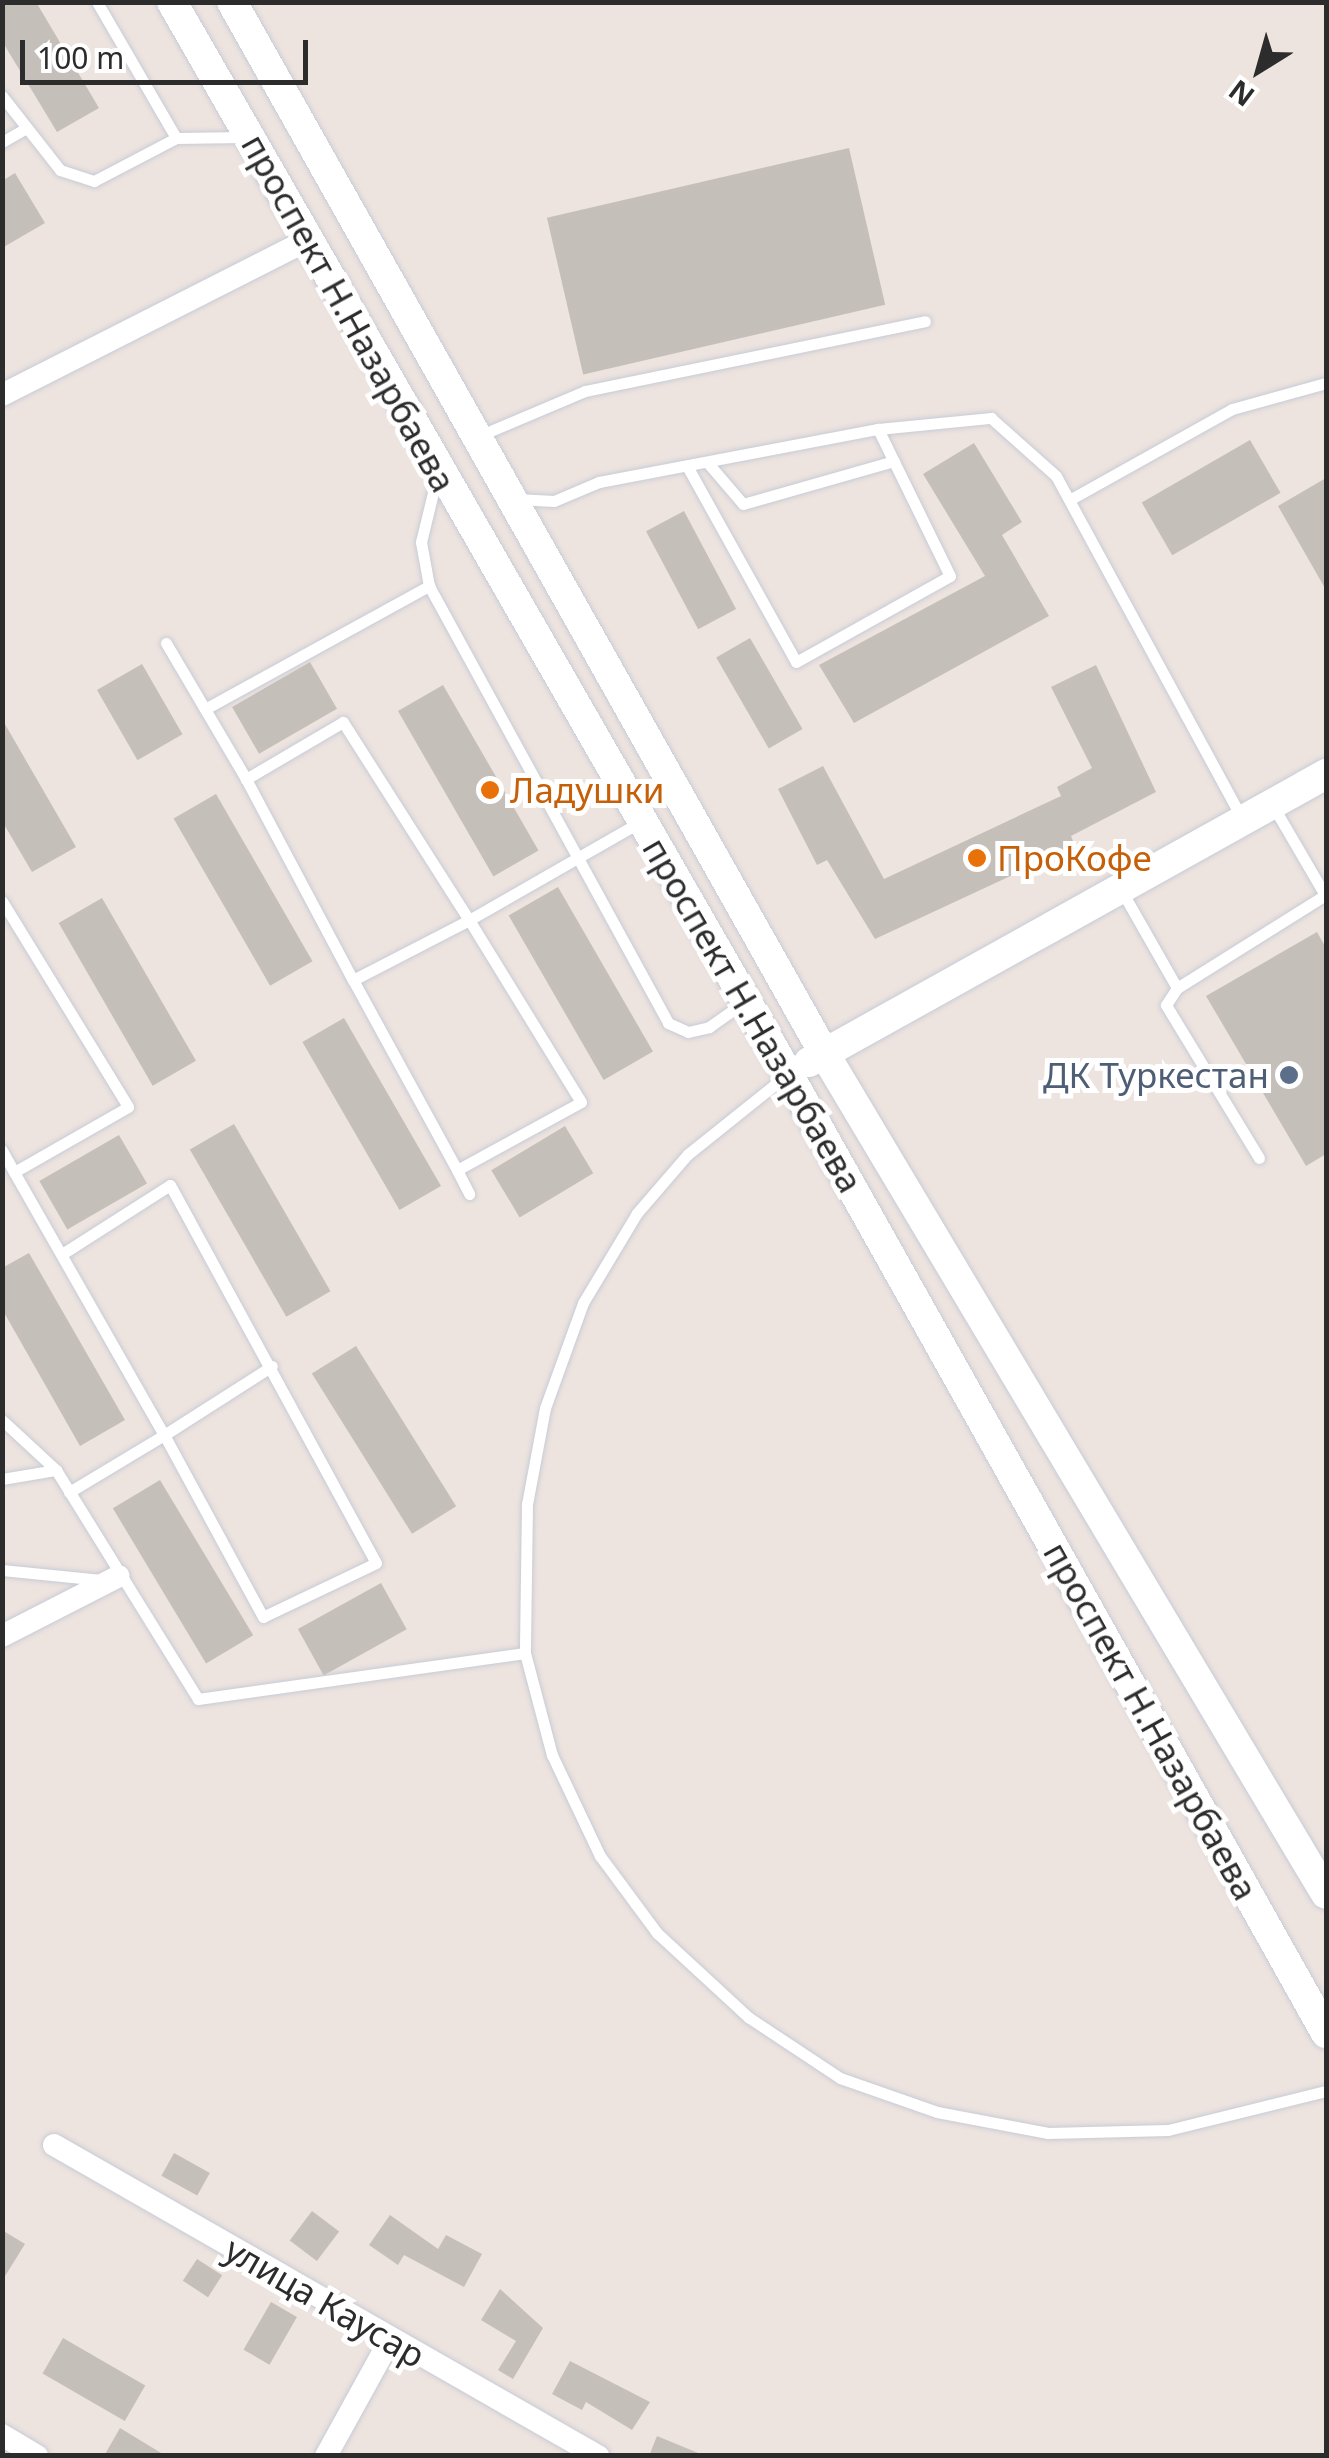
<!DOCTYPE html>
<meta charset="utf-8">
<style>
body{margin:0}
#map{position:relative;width:1329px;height:2458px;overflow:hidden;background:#ede3df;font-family:"Noto Sans",sans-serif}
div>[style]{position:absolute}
.building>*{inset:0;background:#c5bfba;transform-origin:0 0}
.roads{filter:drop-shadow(0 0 2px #c7ccd5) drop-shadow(0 0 2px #c7ccd5)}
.lane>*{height:11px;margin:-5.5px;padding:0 5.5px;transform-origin:5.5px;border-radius:5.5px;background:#fff}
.street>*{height:22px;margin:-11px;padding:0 11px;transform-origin:11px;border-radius:11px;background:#fff}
.secondary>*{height:30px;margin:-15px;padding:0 15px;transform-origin:15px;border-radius:15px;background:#fff}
.dots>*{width:28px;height:28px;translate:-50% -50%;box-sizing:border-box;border:5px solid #fff;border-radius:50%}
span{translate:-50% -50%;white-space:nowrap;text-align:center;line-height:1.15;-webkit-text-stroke:10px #fff;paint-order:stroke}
.street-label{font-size:35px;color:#2c2c2c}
.food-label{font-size:35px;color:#c56008}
.left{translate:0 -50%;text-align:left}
.service-label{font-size:35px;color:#4e5e75}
.right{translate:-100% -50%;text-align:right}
.frame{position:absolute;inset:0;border:5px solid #2c2c2c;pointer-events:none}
.north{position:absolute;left:1209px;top:20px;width:100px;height:100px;-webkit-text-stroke:8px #fff;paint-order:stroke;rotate:217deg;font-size:28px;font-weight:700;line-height:40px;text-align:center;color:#2c2c2c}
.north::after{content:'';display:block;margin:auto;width:35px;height:45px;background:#2c2c2c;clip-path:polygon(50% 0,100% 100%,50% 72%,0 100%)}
.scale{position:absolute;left:20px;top:40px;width:288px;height:45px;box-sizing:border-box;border:5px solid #2c2c2c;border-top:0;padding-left:12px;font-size:30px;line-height:35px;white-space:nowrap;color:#2c2c2c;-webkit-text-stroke:8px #fff;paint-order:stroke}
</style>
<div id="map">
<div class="building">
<i style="clip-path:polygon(2px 2px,36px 2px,99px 108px,57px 132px,2px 41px)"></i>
<i style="left:849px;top:148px;width:161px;height:310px;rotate:77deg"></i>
<i style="clip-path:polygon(15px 173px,45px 223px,2px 248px,2px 181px)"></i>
<i style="left:1250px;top:440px;width:61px;height:125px;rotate:60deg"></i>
<i style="clip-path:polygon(974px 443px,1022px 522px,1002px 535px,1049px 616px,854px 723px,819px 665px,985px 576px,923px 474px)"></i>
<i style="clip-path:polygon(1326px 478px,1326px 590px,1278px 506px)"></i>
<i style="left:684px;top:511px;width:111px;height:43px;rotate:62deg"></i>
<i style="left:750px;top:638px;width:105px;height:39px;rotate:60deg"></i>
<i style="left:310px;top:662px;width:54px;height:90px;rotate:60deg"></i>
<i style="left:142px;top:664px;width:81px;height:52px;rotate:60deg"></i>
<i style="clip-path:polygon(1096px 665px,1156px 792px,1071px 836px,1075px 846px,875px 939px,827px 860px,817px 865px,778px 789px,823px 766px,884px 879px,1061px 796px,1057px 787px,1092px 768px,1051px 687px)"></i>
<i style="left:443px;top:685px;width:191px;height:52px;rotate:60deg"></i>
<i style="clip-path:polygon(2px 719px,76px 847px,32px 872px,2px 821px)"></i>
<i style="left:216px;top:794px;width:193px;height:49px;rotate:60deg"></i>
<i style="left:558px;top:887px;width:190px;height:57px;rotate:60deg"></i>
<i style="left:102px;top:898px;width:188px;height:50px;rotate:60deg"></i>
<i style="clip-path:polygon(1317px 932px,1326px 948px,1326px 1154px,1306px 1166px,1206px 996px)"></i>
<i style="left:344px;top:1018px;width:194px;height:48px;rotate:60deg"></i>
<i style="left:234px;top:1124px;width:193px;height:51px;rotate:60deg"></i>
<i style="left:565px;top:1126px;width:55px;height:86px;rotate:59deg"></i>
<i style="left:119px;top:1135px;width:56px;height:92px;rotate:60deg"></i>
<i style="clip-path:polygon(29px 1253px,125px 1420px,80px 1446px,2px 1309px,2px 1268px)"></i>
<i style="left:356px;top:1346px;width:189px;height:52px;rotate:58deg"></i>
<i style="left:160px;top:1480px;width:181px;height:55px;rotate:59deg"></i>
<i style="left:381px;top:1583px;width:53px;height:95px;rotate:61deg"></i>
<i style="left:174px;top:2153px;width:41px;height:26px;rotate:29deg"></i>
<i style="left:312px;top:2211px;width:34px;height:37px;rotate:37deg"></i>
<i style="clip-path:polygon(390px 2215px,438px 2249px,446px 2235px,482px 2254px,464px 2287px,404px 2255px,398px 2265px,369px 2245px)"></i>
<i style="clip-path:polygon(2px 2230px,25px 2244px,2px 2281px)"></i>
<i style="left:197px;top:2259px;width:30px;height:26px;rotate:33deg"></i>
<i style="clip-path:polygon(500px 2289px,543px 2328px,513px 2379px,498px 2370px,516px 2341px,481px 2320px)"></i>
<i style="left:271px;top:2302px;width:30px;height:55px;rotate:30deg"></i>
<i style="left:63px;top:2338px;width:95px;height:41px;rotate:30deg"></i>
<i style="clip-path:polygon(570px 2361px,650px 2402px,632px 2430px,586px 2402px,582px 2410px,552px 2394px)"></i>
<i style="clip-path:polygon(120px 2428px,166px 2456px,104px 2456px)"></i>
<i style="clip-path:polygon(657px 2436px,703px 2455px,703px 2456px,649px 2456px)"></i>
</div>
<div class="roads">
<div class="lane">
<i style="left:97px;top:2px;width:157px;rotate:59.8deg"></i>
<i style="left:2px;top:96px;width:94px;rotate:51.9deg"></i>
<i style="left:60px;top:170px;width:36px;rotate:18deg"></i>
<i style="left:94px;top:181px;width:93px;rotate:-27.7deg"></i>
<i style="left:176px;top:138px;width:69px;rotate:-0.8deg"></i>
<i style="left:2px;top:142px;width:24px;rotate:-30deg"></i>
<i style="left:481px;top:435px;width:113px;rotate:-22.9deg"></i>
<i style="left:585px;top:391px;width:347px;rotate:-11.6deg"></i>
<i style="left:707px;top:462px;width:55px;rotate:49.4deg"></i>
<i style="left:743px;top:504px;width:157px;rotate:-15.9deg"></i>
<i style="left:687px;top:466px;width:224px;rotate:60.9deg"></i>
<i style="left:796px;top:662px;width:176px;rotate:-29.2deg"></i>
<i style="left:950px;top:576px;width:164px;rotate:-116.1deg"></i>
<i style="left:437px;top:476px;width:68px;rotate:103.6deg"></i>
<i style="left:421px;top:542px;width:45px;rotate:79.7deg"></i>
<i style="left:429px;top:586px;width:498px;rotate:61.3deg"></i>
<i style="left:668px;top:1023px;width:22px;rotate:24deg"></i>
<i style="left:688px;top:1032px;width:22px;rotate:-13deg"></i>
<i style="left:709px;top:1027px;width:42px;rotate:-35.2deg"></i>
<i style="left:516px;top:499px;width:38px;rotate:3deg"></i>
<i style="left:554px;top:501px;width:49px;rotate:-22.9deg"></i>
<i style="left:599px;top:482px;width:284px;rotate:-10.8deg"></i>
<i style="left:878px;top:429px;width:114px;rotate:-5.6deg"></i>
<i style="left:991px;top:418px;width:87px;rotate:41.7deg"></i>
<i style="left:1056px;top:476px;width:390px;rotate:61.5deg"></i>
<i style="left:1071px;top:499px;width:184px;rotate:-29.2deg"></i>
<i style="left:1232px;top:409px;width:98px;rotate:-15.5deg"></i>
<i style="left:166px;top:643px;width:158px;rotate:59.5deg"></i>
<i style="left:205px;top:709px;width:256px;rotate:-28.8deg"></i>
<i style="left:1120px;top:888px;width:115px;rotate:60.3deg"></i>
<i style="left:1177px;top:988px;width:175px;rotate:-32.1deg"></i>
<i style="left:1325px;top:895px;width:103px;rotate:-120.3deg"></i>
<i style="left:2px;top:901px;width:241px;rotate:58.5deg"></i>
<i style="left:128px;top:1107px;width:131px;rotate:150.3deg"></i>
<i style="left:14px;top:1172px;width:25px;rotate:-119deg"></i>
<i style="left:353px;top:980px;width:131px;rotate:-27.3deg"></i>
<i style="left:469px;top:920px;width:235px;rotate:-122.5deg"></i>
<i style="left:343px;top:722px;width:113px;rotate:149.6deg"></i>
<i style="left:246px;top:779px;width:228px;rotate:62deg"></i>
<i style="left:353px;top:980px;width:217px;rotate:61.3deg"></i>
<i style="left:457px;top:1170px;width:141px;rotate:-28.7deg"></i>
<i style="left:581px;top:1102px;width:214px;rotate:-121.6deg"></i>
<i style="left:469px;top:920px;width:199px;rotate:-29.8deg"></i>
<i style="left:1177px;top:988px;width:20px;rotate:123deg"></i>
<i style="left:1166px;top:1005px;width:179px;rotate:58.7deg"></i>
<i style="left:788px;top:1074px;width:129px;rotate:141.3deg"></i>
<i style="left:687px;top:1155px;width:77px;rotate:130.8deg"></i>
<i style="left:637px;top:1213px;width:105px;rotate:121deg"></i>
<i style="left:583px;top:1303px;width:112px;rotate:109.9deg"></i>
<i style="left:545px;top:1408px;width:98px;rotate:100.6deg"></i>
<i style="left:527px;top:1504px;width:149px;rotate:90.8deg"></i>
<i style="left:525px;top:1653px;width:106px;rotate:75.2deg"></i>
<i style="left:552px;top:1755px;width:112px;rotate:64.6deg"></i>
<i style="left:600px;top:1856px;width:96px;rotate:53.5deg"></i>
<i style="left:657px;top:1933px;width:124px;rotate:42.7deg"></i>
<i style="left:748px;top:2017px;width:110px;rotate:33.5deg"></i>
<i style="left:840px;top:2078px;width:103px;rotate:19.3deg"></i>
<i style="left:937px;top:2112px;width:113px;rotate:10.7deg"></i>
<i style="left:1048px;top:2133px;width:120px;rotate:-1.4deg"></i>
<i style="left:1168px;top:2130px;width:163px;rotate:-13.9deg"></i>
<i style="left:457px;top:1170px;width:27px;rotate:63deg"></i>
<i style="left:14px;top:1172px;width:303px;rotate:60.3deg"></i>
<i style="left:164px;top:1435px;width:128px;rotate:-32.6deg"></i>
<i style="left:62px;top:1254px;width:128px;rotate:-32.6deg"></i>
<i style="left:170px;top:1185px;width:430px;rotate:61.4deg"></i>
<i style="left:376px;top:1563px;width:125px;rotate:154.5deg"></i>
<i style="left:263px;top:1617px;width:207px;rotate:-118.5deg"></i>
<i style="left:164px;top:1435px;width:111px;rotate:149deg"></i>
<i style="left:2px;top:1420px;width:74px;rotate:42.8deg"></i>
<i style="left:56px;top:1470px;width:269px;rotate:58.2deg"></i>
<i style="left:198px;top:1699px;width:330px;rotate:-8deg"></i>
<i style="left:2px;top:1479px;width:55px;rotate:-9.5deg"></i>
<i style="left:2px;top:1570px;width:100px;rotate:5.7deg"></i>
</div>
<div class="street">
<i style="left:2px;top:395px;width:343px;rotate:-26.9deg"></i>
<i style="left:2px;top:1636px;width:131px;rotate:-27.1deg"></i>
<i style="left:54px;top:2145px;width:627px;rotate:29.76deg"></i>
<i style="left:2px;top:2435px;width:41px;rotate:31deg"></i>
<i style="left:326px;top:2456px;width:132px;rotate:-61.1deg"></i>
</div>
<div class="secondary">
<i style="left:172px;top:2px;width:1236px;rotate:60.12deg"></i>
<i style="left:788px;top:1074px;width:1100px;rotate:60.71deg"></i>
<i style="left:232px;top:2px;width:1206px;rotate:60.61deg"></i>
<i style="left:824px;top:1053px;width:979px;rotate:59.17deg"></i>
<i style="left:809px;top:1062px;width:592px;rotate:-29.12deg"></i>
</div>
</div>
<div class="dots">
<i style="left:490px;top:790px;background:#e8710a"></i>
<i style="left:977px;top:858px;background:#e8710a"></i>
<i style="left:1289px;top:1075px;background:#5c6f8a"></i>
</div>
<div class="street-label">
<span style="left:349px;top:313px;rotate:61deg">проспект Н.Назарбаева</span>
<span style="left:753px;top:1015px;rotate:60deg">проспект Н.Назарбаева</span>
<span style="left:1151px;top:1721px;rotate:61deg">проспект Н.Назарбаева</span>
<span style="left:325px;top:2302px;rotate:30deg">улица Каусар</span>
</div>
<div class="food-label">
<span class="left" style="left:510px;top:790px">Ладушки</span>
<span class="left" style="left:997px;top:858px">ПроКофе</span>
</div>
<div class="service-label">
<span class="right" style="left:1269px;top:1075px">ДК Туркестан</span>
</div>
<div class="frame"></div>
<div class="north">N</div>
<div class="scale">100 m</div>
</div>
